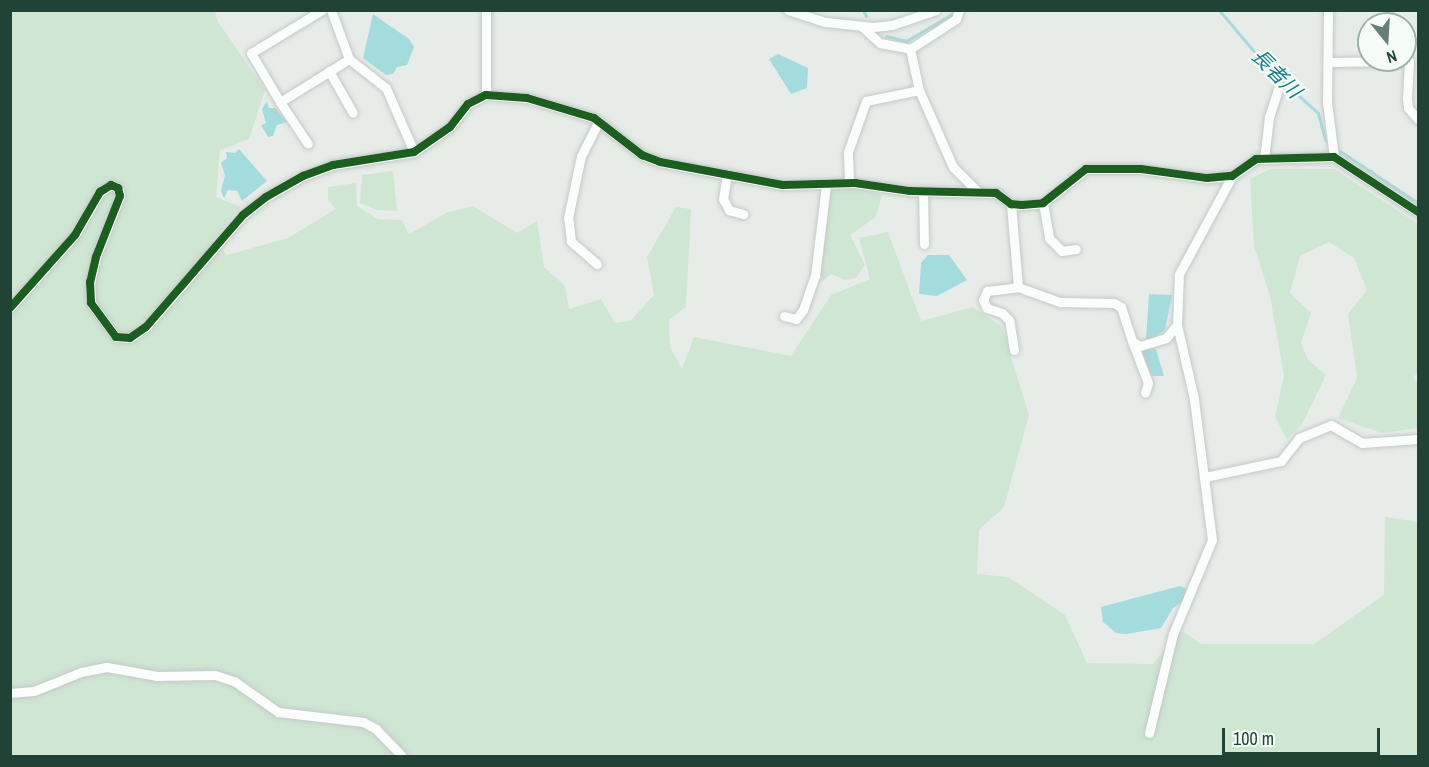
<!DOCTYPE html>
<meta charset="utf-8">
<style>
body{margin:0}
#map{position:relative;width:1429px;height:767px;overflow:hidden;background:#e7ece9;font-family:"Archivo Narrow","Noto Sans JP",sans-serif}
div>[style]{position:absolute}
.green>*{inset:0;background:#cfe6d3}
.water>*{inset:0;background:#a4dcdd}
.stream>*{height:3px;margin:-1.5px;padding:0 1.5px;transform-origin:1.5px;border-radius:1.5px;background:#a4dcdd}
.roads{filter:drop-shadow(0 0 2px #c4c9c6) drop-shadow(0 0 2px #c4c9c6)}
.minor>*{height:9px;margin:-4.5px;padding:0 4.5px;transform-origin:4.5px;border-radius:4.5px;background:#fbfcfc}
.cycleway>*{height:8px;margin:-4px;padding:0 4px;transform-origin:4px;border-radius:4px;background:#1b5e20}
span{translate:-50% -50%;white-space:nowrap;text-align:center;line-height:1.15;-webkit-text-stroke:4.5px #f5fbf7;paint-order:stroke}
.water-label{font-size:20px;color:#157f85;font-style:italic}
.frame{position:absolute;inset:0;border:12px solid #214336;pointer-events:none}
.north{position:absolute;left:1357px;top:12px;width:60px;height:60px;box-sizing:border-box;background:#f5fbf7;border:2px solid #a0b1aa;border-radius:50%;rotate:162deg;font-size:16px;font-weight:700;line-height:24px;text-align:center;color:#214336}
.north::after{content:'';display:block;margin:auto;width:21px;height:27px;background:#667e75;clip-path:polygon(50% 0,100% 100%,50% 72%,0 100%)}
.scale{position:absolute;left:1222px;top:728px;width:158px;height:27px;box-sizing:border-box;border:3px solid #214336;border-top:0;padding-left:8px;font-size:18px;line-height:21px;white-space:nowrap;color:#214336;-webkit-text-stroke:4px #f5fbf7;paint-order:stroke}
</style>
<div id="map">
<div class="green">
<i style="clip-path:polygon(10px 11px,215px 11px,217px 20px,265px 90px,249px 139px,220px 150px,216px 197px,241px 207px,212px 241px,227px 255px,288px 238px,336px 209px,328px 200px,328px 187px,356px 183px,357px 206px,378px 219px,402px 220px,409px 234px,446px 213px,473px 206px,517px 233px,537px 221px,544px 267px,565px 286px,569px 309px,601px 299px,615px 323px,630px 321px,654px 295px,647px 257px,676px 207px,691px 209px,686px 307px,669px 320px,670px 347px,682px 369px,694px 337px,791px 356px,831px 295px,870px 279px,859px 238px,888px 232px,921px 321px,973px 307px,1002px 327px,1029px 415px,1004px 507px,979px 530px,977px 574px,1008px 577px,1065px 615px,1087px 663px,1153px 664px,1181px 630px,1201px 644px,1314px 644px,1384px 595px,1385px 517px,1418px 522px,1418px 756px,11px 756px)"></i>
<i style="clip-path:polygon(1270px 169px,1334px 169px,1418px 224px,1418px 373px,1413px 377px,1418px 384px,1418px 428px,1382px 433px,1338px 418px,1357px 378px,1348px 314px,1367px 290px,1354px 258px,1329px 242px,1300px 256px,1290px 293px,1311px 313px,1301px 343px,1308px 360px,1326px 375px,1302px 424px,1287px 439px,1275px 417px,1284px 376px,1270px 296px,1254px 246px,1250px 179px)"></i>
<i style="clip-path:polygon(393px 171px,397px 211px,377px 210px,360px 203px,362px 175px)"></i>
<i style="clip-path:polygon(851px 187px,882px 195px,876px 217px,850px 235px,865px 265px,856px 278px,845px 280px,831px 274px,821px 282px,829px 192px)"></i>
</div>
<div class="water">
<i style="clip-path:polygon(373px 14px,409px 39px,414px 47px,407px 65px,397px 67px,393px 74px,386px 75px,363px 58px)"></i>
<i style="clip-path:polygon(778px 54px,808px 68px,807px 88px,791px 94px,769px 59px)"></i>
<i style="clip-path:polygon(267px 101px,269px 108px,275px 108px,287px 122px,277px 125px,273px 136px,268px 137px,261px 125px,266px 123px,262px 109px)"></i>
<i style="clip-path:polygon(239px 149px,267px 181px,242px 201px,237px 191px,228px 190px,224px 198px,221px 191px,225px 175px,221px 163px,227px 158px,226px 152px,235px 153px)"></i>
<i style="clip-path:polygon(928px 255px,949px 255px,967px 280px,937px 296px,919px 294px,921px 263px)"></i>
<i style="clip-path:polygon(1149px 294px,1172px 295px,1165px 330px,1152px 339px,1146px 339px)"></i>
<i style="clip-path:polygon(1150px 348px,1156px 349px,1164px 376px,1153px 376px,1149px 371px,1142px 351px)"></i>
<i style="clip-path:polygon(1180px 586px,1187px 589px,1182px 602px,1173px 608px,1161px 628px,1126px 634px,1116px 633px,1103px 622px,1101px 607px)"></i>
</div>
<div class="stream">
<i style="left:863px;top:10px;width:7px;rotate:63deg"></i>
<i style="left:1219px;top:10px;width:76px;rotate:49.8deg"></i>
<i style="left:1268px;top:68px;width:67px;rotate:42deg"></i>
<i style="left:1318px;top:113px;width:28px;rotate:75deg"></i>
<i style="left:886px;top:36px;width:21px;rotate:14deg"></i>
<i style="left:906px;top:41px;width:56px;rotate:-30.3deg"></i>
<i style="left:1340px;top:151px;width:94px;rotate:33.7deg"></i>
</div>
<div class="roads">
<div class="minor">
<i style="left:322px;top:10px;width:83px;rotate:148.8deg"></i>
<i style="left:251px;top:53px;width:57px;rotate:59.4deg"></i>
<i style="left:280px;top:102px;width:81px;rotate:-31.9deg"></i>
<i style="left:331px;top:10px;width:52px;rotate:69.8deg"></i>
<i style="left:349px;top:59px;width:47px;rotate:38.1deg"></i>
<i style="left:386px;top:88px;width:70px;rotate:66.4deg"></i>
<i style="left:486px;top:10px;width:85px;rotate:90deg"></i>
<i style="left:788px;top:10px;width:40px;rotate:18deg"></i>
<i style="left:826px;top:22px;width:47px;rotate:6.1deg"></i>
<i style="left:873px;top:27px;width:19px;rotate:-6deg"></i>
<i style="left:892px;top:25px;width:46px;rotate:-18.8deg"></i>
<i style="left:1328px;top:10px;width:92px;rotate:90.6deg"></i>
<i style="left:1327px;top:102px;width:55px;rotate:82.7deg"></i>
<i style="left:861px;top:26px;width:25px;rotate:42deg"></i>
<i style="left:880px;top:43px;width:31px;rotate:11deg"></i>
<i style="left:910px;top:49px;width:55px;rotate:-33.1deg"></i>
<i style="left:956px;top:19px;width:9px;rotate:-72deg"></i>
<i style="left:1328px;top:62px;width:81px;rotate:-0.7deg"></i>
<i style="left:1409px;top:61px;width:37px;rotate:93deg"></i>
<i style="left:1407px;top:98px;width:10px;rotate:84deg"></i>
<i style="left:1408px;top:108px;width:15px;rotate:48deg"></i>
<i style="left:329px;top:71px;width:48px;rotate:60.3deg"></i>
<i style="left:919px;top:90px;width:84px;rotate:66.2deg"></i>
<i style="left:953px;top:167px;width:35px;rotate:45deg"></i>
<i style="left:280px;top:102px;width:50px;rotate:56.3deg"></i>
<i style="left:1264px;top:159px;width:42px;rotate:-83.2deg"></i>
<i style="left:1269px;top:117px;width:29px;rotate:-72deg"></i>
<i style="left:727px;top:174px;width:25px;rotate:99deg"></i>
<i style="left:723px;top:199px;width:13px;rotate:61deg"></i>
<i style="left:729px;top:210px;width:15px;rotate:16deg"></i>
<i style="left:849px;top:183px;width:31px;rotate:-92deg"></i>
<i style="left:848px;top:152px;width:54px;rotate:-70.6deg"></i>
<i style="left:866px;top:101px;width:54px;rotate:-11.7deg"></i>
<i style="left:919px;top:90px;width:42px;rotate:-102.4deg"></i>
<i style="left:923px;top:191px;width:53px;rotate:88.9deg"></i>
<i style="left:1043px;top:203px;width:36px;rotate:80deg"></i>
<i style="left:1049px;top:238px;width:18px;rotate:45deg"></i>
<i style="left:1062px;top:251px;width:14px;rotate:-8deg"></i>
<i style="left:1011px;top:204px;width:83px;rotate:85.2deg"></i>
<i style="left:1018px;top:287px;width:45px;rotate:19.7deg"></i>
<i style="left:1060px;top:302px;width:54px;rotate:1.1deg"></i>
<i style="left:1114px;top:303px;width:8px;rotate:30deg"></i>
<i style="left:1121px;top:307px;width:36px;rotate:72deg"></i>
<i style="left:1132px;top:341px;width:9px;rotate:32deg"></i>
<i style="left:1140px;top:346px;width:27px;rotate:-17deg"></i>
<i style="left:1166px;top:338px;width:17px;rotate:-50deg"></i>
<i style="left:597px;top:264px;width:35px;rotate:-139deg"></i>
<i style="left:571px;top:241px;width:23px;rotate:-97deg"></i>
<i style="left:568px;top:218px;width:63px;rotate:-78.2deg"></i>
<i style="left:581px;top:156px;width:39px;rotate:-63deg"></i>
<i style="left:10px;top:308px;width:98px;rotate:-48.3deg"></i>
<i style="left:75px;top:235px;width:50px;rotate:-59.8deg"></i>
<i style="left:100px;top:192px;width:13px;rotate:-32deg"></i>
<i style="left:111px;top:185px;width:8px;rotate:23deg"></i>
<i style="left:118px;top:188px;width:8px;rotate:76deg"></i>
<i style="left:120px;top:196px;width:66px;rotate:111.5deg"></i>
<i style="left:96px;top:257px;width:26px;rotate:103deg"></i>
<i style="left:90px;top:282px;width:21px;rotate:87deg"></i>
<i style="left:91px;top:303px;width:42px;rotate:53.7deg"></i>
<i style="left:116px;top:337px;width:14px;rotate:4deg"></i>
<i style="left:130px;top:338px;width:19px;rotate:-35deg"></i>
<i style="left:146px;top:327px;width:148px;rotate:-49.1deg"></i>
<i style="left:243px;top:215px;width:29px;rotate:-38deg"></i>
<i style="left:266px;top:197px;width:43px;rotate:-29.6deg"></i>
<i style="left:303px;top:176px;width:32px;rotate:-20deg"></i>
<i style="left:333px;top:165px;width:82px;rotate:-9.1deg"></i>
<i style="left:414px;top:152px;width:44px;rotate:-34.8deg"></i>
<i style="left:450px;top:127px;width:29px;rotate:-52deg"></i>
<i style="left:468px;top:104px;width:20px;rotate:-27deg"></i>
<i style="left:486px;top:95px;width:41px;rotate:4.2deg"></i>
<i style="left:527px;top:98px;width:70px;rotate:16.6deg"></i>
<i style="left:594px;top:118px;width:61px;rotate:37.6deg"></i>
<i style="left:642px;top:155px;width:19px;rotate:21deg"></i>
<i style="left:660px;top:162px;width:125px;rotate:10.6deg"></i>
<i style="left:783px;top:185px;width:72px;rotate:-1.6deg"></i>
<i style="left:855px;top:183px;width:56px;rotate:8.3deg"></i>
<i style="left:910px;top:191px;width:86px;rotate:1.3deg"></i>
<i style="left:996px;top:193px;width:19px;rotate:36deg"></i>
<i style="left:1011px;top:204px;width:11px;rotate:5deg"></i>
<i style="left:1022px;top:205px;width:21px;rotate:-5deg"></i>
<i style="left:1043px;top:203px;width:55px;rotate:-38.3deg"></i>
<i style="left:1086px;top:169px;width:55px"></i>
<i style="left:1141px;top:169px;width:67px;rotate:7.8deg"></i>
<i style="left:1207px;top:178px;width:25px;rotate:-5deg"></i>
<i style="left:1232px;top:176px;width:29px;rotate:-35deg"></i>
<i style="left:1256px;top:159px;width:78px;rotate:-1.5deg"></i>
<i style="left:1334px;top:157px;width:100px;rotate:33.2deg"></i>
<i style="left:784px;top:316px;width:12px;rotate:14deg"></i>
<i style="left:796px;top:319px;width:11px;rotate:-52deg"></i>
<i style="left:803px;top:310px;width:36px;rotate:-71deg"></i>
<i style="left:815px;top:276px;width:92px;rotate:-83.1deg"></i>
<i style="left:1132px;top:341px;width:45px;rotate:69.1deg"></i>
<i style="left:1148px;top:383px;width:10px;rotate:107deg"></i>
<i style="left:1014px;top:350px;width:30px;rotate:-99deg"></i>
<i style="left:1009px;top:320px;width:10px;rotate:-135deg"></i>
<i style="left:1002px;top:313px;width:16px;rotate:-162deg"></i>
<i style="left:987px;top:308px;width:9px;rotate:-117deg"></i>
<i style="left:983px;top:300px;width:10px;rotate:-66deg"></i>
<i style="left:987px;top:291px;width:31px;rotate:-7deg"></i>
<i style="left:1205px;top:477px;width:78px;rotate:-11.9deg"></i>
<i style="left:1281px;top:461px;width:29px;rotate:-52deg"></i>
<i style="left:1299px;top:438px;width:35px;rotate:-22deg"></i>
<i style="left:1331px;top:425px;width:36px;rotate:30deg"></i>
<i style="left:1362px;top:443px;width:56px;rotate:-4.1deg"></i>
<i style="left:10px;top:693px;width:24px;rotate:-5deg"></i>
<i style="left:34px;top:691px;width:51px;rotate:-22deg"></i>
<i style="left:81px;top:672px;width:26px;rotate:-11deg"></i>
<i style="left:107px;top:667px;width:51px;rotate:10.2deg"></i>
<i style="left:157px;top:676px;width:58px;rotate:-1deg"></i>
<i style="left:215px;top:675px;width:20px;rotate:18deg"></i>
<i style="left:234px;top:681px;width:54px;rotate:35.2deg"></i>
<i style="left:278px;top:712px;width:86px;rotate:6.7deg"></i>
<i style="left:363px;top:722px;width:15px;rotate:28deg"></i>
<i style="left:376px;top:729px;width:37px;rotate:46deg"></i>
<i style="left:1149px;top:733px;width:102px;rotate:-76.4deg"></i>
<i style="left:1173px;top:634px;width:102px;rotate:-67.5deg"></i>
<i style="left:1212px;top:540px;width:142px;rotate:-97.3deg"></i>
<i style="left:1194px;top:399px;width:76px;rotate:-102.9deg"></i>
<i style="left:1177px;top:325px;width:51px;rotate:-87.8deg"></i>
<i style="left:1179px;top:274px;width:111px;rotate:-61.6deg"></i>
</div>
</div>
<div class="cycleway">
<i style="left:10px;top:308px;width:98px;rotate:-48.3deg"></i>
<i style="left:75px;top:235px;width:50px;rotate:-59.8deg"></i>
<i style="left:100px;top:192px;width:13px;rotate:-32deg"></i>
<i style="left:111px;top:185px;width:8px;rotate:23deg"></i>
<i style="left:118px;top:188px;width:8px;rotate:76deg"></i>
<i style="left:120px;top:196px;width:66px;rotate:111.5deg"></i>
<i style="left:96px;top:257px;width:26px;rotate:103deg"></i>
<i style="left:90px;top:282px;width:21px;rotate:87deg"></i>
<i style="left:91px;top:303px;width:42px;rotate:53.7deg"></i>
<i style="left:116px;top:337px;width:14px;rotate:4deg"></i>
<i style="left:130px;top:338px;width:19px;rotate:-35deg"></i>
<i style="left:146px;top:327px;width:148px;rotate:-49.1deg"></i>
<i style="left:243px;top:215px;width:29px;rotate:-38deg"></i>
<i style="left:266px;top:197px;width:43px;rotate:-29.6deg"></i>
<i style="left:303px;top:176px;width:32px;rotate:-20deg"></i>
<i style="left:333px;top:165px;width:82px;rotate:-9.1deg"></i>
<i style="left:414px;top:152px;width:44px;rotate:-34.8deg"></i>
<i style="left:450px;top:127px;width:29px;rotate:-52deg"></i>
<i style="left:468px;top:104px;width:20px;rotate:-27deg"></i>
<i style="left:486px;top:95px;width:41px;rotate:4.2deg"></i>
<i style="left:527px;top:98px;width:70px;rotate:16.6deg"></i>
<i style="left:594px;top:118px;width:61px;rotate:37.6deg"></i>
<i style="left:642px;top:155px;width:19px;rotate:21deg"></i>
<i style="left:660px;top:162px;width:125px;rotate:10.6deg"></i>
<i style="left:783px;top:185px;width:72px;rotate:-1.6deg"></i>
<i style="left:855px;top:183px;width:56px;rotate:8.3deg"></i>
<i style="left:910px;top:191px;width:86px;rotate:1.3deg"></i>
<i style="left:996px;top:193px;width:19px;rotate:36deg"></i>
<i style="left:1011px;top:204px;width:11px;rotate:5deg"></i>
<i style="left:1022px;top:205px;width:21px;rotate:-5deg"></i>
<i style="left:1043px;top:203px;width:55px;rotate:-38.3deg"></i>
<i style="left:1086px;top:169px;width:55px"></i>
<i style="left:1141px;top:169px;width:67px;rotate:7.8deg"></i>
<i style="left:1207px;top:178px;width:25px;rotate:-5deg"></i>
<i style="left:1232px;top:176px;width:29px;rotate:-35deg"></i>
<i style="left:1256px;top:159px;width:78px;rotate:-1.5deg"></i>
<i style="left:1334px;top:157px;width:100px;rotate:33.2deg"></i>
</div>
<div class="water-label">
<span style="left:1277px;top:73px;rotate:45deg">長者川</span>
</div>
<div class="frame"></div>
<div class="north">N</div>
<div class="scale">100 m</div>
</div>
